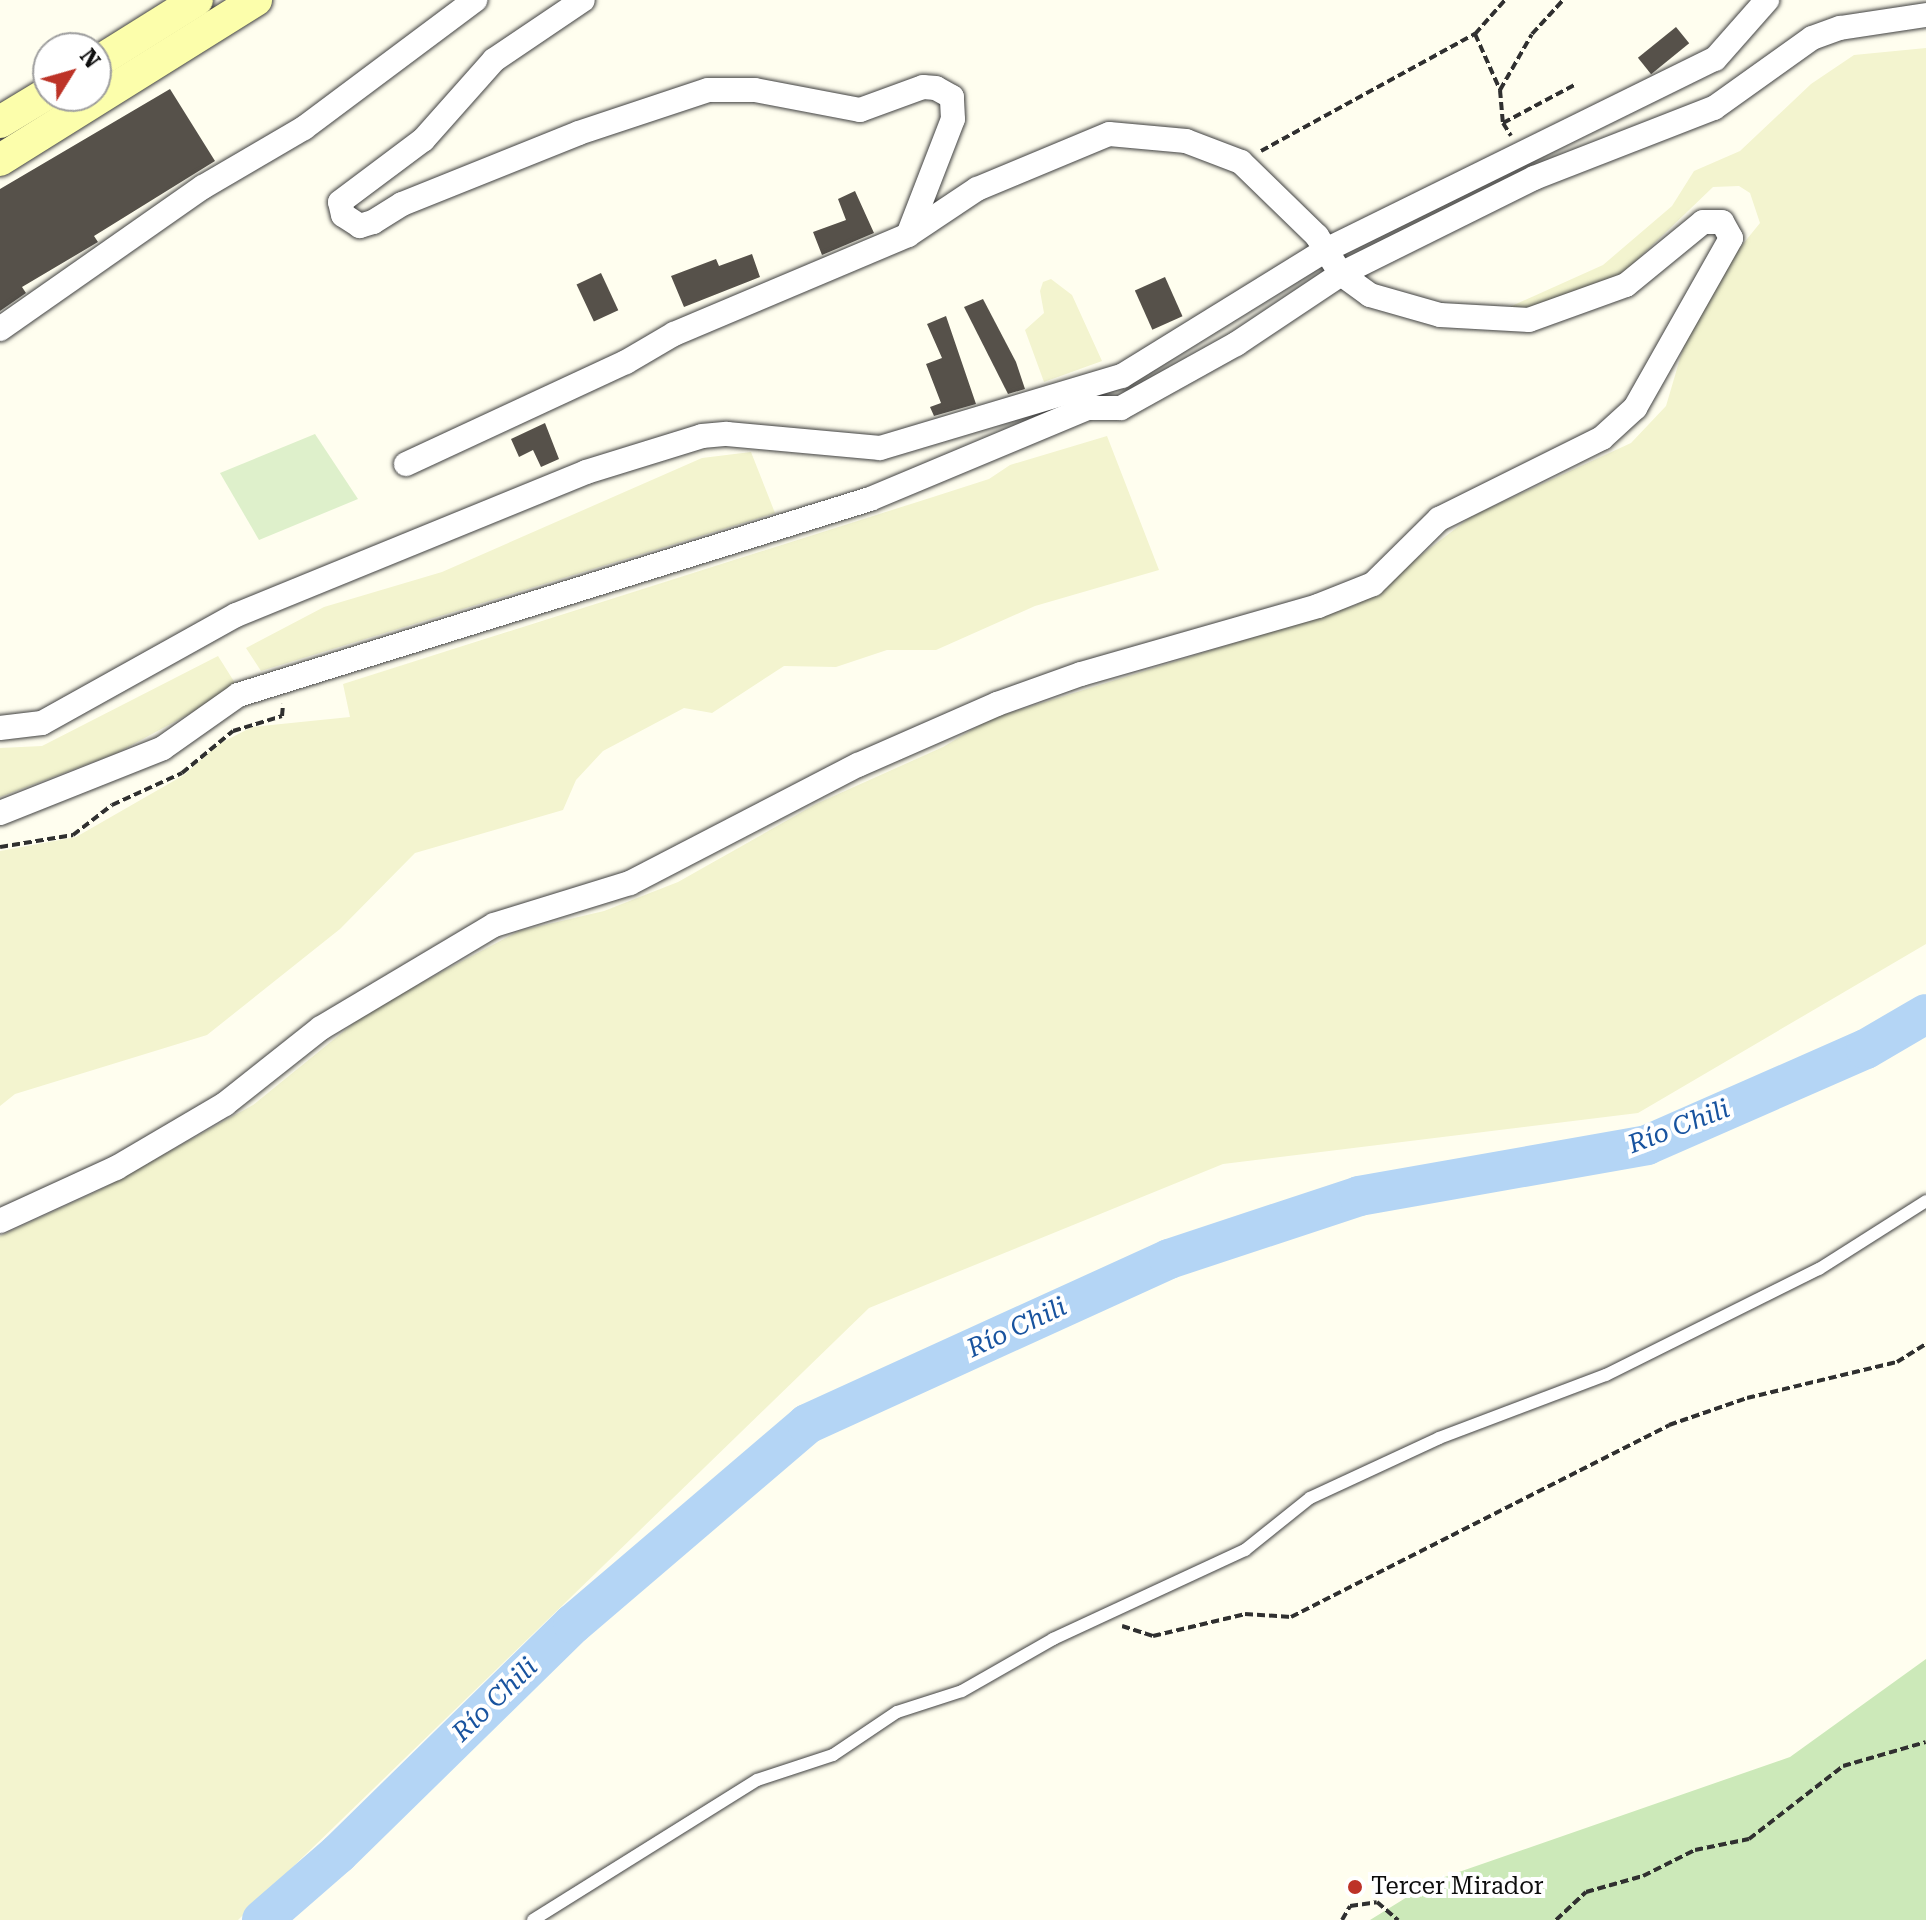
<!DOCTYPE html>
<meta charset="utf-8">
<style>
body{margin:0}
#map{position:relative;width:1926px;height:1920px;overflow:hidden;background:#fffeef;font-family:"Roboto Serif",serif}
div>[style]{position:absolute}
.farmland>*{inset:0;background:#f3f4cf}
.green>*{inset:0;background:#cce9b9}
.pitch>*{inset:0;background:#def0cb}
.river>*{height:40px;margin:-20px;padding:0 20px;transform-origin:20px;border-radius:20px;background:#b4d5f5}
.building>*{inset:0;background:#56514a;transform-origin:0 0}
.path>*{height:4px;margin-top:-2px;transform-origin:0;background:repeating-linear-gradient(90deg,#303030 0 8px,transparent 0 12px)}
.roads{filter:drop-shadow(0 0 2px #414141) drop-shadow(0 0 2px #414141)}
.lane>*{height:12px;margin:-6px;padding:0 6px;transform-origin:6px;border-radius:6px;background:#fff}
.street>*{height:24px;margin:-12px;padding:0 12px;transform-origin:12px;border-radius:12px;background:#fff}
.secondary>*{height:32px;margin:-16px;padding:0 16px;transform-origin:16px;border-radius:16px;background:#fcfeab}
.dots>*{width:22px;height:22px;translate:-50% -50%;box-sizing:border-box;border:4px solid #fff;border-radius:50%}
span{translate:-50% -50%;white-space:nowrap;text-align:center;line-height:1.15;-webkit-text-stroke:8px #fff;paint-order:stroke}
.poi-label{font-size:24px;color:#0e0e0e}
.left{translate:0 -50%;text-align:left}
.water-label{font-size:26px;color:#18539f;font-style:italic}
.north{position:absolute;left:32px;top:32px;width:80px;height:80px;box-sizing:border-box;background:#fff;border:2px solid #9f9f9f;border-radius:50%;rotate:53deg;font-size:22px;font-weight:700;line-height:32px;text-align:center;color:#0e0e0e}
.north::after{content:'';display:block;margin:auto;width:28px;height:36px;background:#bd3327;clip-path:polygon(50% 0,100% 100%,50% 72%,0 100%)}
</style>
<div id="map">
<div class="farmland">
<i style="clip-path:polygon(1926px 48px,1926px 944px,1638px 1113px,1223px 1164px,869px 1308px,238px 1920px,0 1920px,0 1236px,100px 1190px,253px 1105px,370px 1010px,519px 931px,604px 911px,678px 882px,816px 804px,943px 747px,990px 719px,1356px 605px,1472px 516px,1631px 443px,1666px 406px,1692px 318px,1713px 281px,1760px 223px,1750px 193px,1739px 186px,1713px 187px,1613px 283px,1529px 309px,1505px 309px,1603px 265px,1672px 206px,1694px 171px,1740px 151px,1811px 84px,1854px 55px)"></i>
<i style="clip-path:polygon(1051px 279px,1072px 295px,1102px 361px,1044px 382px,1025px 330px,1044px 313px,1040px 291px,1043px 282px)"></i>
<i style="clip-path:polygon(1107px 436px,1159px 570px,1035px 606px,936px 650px,887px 650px,836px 667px,784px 666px,712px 713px,684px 708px,603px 751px,576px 780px,563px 810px,415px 853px,340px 929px,207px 1035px,15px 1094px,0 1106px,0 851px,76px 837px,184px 775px,217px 745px,252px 727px,350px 717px,343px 684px,933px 497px,989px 479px,1010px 465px)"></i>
<i style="clip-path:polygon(751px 452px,775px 513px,261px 671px,246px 648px,324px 607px,442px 572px,702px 458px)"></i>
<i style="clip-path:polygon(218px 656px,235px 683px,200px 708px,117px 753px,0 797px,0 748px,42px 746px)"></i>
</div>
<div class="green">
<i style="clip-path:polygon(1926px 1659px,1926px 1920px,1370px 1920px,1433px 1881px,1790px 1757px)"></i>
</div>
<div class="pitch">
<i style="clip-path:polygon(315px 434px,358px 499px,259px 540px,220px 473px)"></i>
</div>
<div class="river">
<i style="left:262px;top:1920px;width:101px;rotate:-41deg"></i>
<i style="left:338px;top:1854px;width:329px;rotate:-44.4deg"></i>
<i style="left:573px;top:1624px;width:308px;rotate:-40.5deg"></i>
<i style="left:807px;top:1424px;width:398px;rotate:-24.5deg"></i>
<i style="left:1169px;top:1259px;width:200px;rotate:-18.3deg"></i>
<i style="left:1359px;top:1196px;width:292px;rotate:-10deg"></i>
<i style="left:1647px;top:1145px;width:239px;rotate:-23.7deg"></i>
<i style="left:1866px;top:1049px;width:69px;rotate:-30.3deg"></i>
</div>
<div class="building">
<i style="left:1676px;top:27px;width:21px;height:49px;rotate:51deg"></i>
<i style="clip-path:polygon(170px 89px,215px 161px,94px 236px,98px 242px,22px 287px,26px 293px,0 311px,0 189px)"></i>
<i style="clip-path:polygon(855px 191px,874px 233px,822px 255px,813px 232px,846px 220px,838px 199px)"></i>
<i style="clip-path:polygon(752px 254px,760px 277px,684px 307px,671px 276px,716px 259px,719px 266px)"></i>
<i style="left:601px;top:273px;width:41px;height:27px;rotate:65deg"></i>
<i style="left:1165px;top:277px;width:43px;height:33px;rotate:66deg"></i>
<i style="clip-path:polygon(983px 299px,1016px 362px,1025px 389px,1008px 394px,964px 307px)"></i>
<i style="clip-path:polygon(946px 316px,976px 404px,934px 416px,930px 407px,941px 403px,926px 364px,942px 358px,927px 324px)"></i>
<i style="clip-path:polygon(545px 423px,559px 459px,541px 467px,533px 450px,519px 457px,511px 439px)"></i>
</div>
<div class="path">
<i style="left:1475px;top:34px;width:61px;rotate:65.9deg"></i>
<i style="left:1500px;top:90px;width:33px;rotate:85deg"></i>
<i style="left:1503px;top:123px;width:15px;rotate:58deg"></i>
<i style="left:1500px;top:90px;width:64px;rotate:-60.3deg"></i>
<i style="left:1532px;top:34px;width:46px;rotate:-47.6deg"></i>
<i style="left:1503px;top:123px;width:83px;rotate:-28.1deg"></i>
<i style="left:1261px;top:151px;width:244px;rotate:-28.7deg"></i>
<i style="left:1475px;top:34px;width:45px;rotate:-48.6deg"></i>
<i style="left:0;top:847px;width:74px;rotate:-9.3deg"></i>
<i style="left:73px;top:835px;width:49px;rotate:-37.6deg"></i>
<i style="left:112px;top:805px;width:77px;rotate:-24.6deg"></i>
<i style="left:182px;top:773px;width:66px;rotate:-39.5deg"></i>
<i style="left:233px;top:731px;width:51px;rotate:-17deg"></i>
<i style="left:282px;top:716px;width:12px;rotate:-85deg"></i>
<i style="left:1122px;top:1626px;width:33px;rotate:18deg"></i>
<i style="left:1153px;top:1636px;width:95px;rotate:-13.4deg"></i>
<i style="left:1245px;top:1614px;width:46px;rotate:3.7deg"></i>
<i style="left:1291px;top:1617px;width:424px;rotate:-26.9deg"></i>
<i style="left:1669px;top:1425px;width:83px;rotate:-19.1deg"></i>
<i style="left:1747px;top:1398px;width:154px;rotate:-13.5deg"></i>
<i style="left:1897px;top:1362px;width:34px;rotate:-32deg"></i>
<i style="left:1342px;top:1920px;width:16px;rotate:-60deg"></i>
<i style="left:1350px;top:1906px;width:27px;rotate:-8deg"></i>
<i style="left:1377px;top:1902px;width:28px;rotate:41deg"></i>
<i style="left:1556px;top:1920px;width:41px;rotate:-43deg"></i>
<i style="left:1586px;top:1892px;width:59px;rotate:-15.7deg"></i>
<i style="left:1643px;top:1876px;width:58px;rotate:-26.6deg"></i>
<i style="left:1695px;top:1850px;width:55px;rotate:-11.5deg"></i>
<i style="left:1749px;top:1839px;width:119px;rotate:-37.8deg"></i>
<i style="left:1843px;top:1766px;width:86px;rotate:-16.1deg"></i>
</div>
<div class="roads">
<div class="lane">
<i style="left:533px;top:1920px;width:264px;rotate:-32deg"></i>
<i style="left:757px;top:1780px;width:80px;rotate:-18.2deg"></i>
<i style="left:833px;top:1755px;width:77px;rotate:-33.9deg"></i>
<i style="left:897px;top:1712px;width:68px;rotate:-17.9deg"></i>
<i style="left:962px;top:1691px;width:105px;rotate:-29.7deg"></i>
<i style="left:1053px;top:1639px;width:212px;rotate:-24.9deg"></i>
<i style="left:1245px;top:1550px;width:83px;rotate:-38.7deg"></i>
<i style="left:1310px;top:1498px;width:142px;rotate:-24.9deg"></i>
<i style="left:1439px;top:1438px;width:178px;rotate:-20.7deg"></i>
<i style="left:1606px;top:1375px;width:238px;rotate:-26.5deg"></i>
<i style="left:1819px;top:1269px;width:127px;rotate:-32.4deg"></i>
</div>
<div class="street">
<i style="left:0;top:329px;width:248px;rotate:-35deg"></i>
<i style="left:203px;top:187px;width:117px;rotate:-30.3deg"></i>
<i style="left:304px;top:128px;width:214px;rotate:-36.8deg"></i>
<i style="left:406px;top:464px;width:242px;rotate:-24.9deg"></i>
<i style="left:626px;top:362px;width:56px;rotate:-30.3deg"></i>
<i style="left:674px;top:334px;width:254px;rotate:-22.9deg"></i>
<i style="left:908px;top:235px;width:124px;rotate:-68.8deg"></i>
<i style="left:953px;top:119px;width:22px;rotate:-93deg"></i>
<i style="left:952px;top:97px;width:18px;rotate:-151deg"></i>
<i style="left:936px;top:88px;width:13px;rotate:-176deg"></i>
<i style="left:923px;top:87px;width:67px;rotate:159.9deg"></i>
<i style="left:860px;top:110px;width:107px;rotate:-169.2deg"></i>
<i style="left:755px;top:90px;width:47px;rotate:180deg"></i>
<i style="left:708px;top:90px;width:136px;rotate:161.6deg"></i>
<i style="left:579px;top:133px;width:191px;rotate:158.1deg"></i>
<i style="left:402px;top:204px;width:34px;rotate:148deg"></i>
<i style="left:373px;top:222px;width:14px;rotate:163deg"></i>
<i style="left:360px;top:226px;width:20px;rotate:-147deg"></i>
<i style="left:343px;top:215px;width:13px;rotate:-103deg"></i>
<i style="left:340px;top:202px;width:104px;rotate:-36.8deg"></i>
<i style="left:423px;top:140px;width:107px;rotate:-48.4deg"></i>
<i style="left:494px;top:60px;width:107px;rotate:-34deg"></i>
<i style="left:0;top:728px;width:42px;rotate:-6.8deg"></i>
<i style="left:42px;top:723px;width:222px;rotate:-29.1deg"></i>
<i style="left:236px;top:615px;width:378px;rotate:-22.2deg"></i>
<i style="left:586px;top:472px;width:121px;rotate:-17.2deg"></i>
<i style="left:702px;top:436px;width:25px;rotate:-5deg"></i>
<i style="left:727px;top:434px;width:154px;rotate:5.2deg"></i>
<i style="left:880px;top:448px;width:252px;rotate:-16.6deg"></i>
<i style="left:1122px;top:376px;width:240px;rotate:-31.7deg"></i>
<i style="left:1326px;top:250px;width:433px;rotate:-26.2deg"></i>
<i style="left:1715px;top:59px;width:79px;rotate:-48.6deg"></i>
<i style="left:0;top:813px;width:175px;rotate:-21.7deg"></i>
<i style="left:163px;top:748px;width:92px;rotate:-35.2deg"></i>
<i style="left:238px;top:695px;width:662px;rotate:-17.23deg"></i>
<i style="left:870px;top:499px;width:236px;rotate:-22.7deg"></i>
<i style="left:1088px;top:408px;width:33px"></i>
<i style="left:1121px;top:408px;width:132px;rotate:-29.1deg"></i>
<i style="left:1236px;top:344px;width:126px;rotate:-33.7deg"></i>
<i style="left:1341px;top:274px;width:216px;rotate:-26.4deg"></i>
<i style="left:1534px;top:178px;width:193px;rotate:-21.3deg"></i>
<i style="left:1714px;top:108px;width:120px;rotate:-35.5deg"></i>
<i style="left:1812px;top:38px;width:30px;rotate:-20deg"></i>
<i style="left:1840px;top:28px;width:87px;rotate:-8.6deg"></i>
<i style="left:0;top:1221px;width:128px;rotate:-24.6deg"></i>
<i style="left:116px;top:1168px;width:126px;rotate:-30.4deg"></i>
<i style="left:225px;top:1104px;width:122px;rotate:-38.4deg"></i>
<i style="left:321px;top:1028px;width:201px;rotate:-30.8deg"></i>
<i style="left:494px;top:925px;width:142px;rotate:-17.2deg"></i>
<i style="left:630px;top:883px;width:257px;rotate:-27.4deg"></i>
<i style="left:858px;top:765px;width:152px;rotate:-23.7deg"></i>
<i style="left:997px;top:704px;width:89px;rotate:-19.7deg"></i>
<i style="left:1081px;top:674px;width:247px;rotate:-16deg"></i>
<i style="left:1318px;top:606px;width:59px;rotate:-21.8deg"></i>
<i style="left:1373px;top:584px;width:93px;rotate:-44.6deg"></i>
<i style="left:1439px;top:519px;width:182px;rotate:-26.4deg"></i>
<i style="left:1602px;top:438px;width:45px;rotate:-42.3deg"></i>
<i style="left:1635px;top:408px;width:195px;rotate:-60.5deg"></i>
<i style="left:1731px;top:238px;width:18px;rotate:-119deg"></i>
<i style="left:1722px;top:222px;width:19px;rotate:180deg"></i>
<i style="left:1703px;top:222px;width:99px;rotate:140.7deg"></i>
<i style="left:1626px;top:285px;width:103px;rotate:160.2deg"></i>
<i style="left:1529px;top:320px;width:89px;rotate:-176.8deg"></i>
<i style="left:1440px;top:315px;width:73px;rotate:-164.1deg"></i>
<i style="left:1370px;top:295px;width:36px;rotate:-144deg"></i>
<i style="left:1341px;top:274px;width:45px;rotate:-122.3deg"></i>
<i style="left:1317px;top:236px;width:106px;rotate:-135.8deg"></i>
<i style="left:1241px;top:162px;width:59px;rotate:-159.1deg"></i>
<i style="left:1186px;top:141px;width:77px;rotate:-174.8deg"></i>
<i style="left:1109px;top:134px;width:143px;rotate:157.4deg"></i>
<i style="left:977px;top:189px;width:83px;rotate:146.3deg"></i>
</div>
<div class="secondary">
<i style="left:96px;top:63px;width:119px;rotate:-32deg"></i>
<i style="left:0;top:122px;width:56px;rotate:-31.1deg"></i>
<i style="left:0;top:160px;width:302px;rotate:-32deg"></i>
</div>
</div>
<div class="dots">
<i style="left:1355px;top:1887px;background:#bd3327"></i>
</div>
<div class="poi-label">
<span class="left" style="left:1371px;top:1887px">Tercer Mirador</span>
</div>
<div class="water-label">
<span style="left:1679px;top:1127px;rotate:-21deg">Río Chili</span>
<span style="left:1017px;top:1328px;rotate:-25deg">Río Chili</span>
<span style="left:495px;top:1700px;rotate:-44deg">Río Chili</span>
</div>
<div class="north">N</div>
</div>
